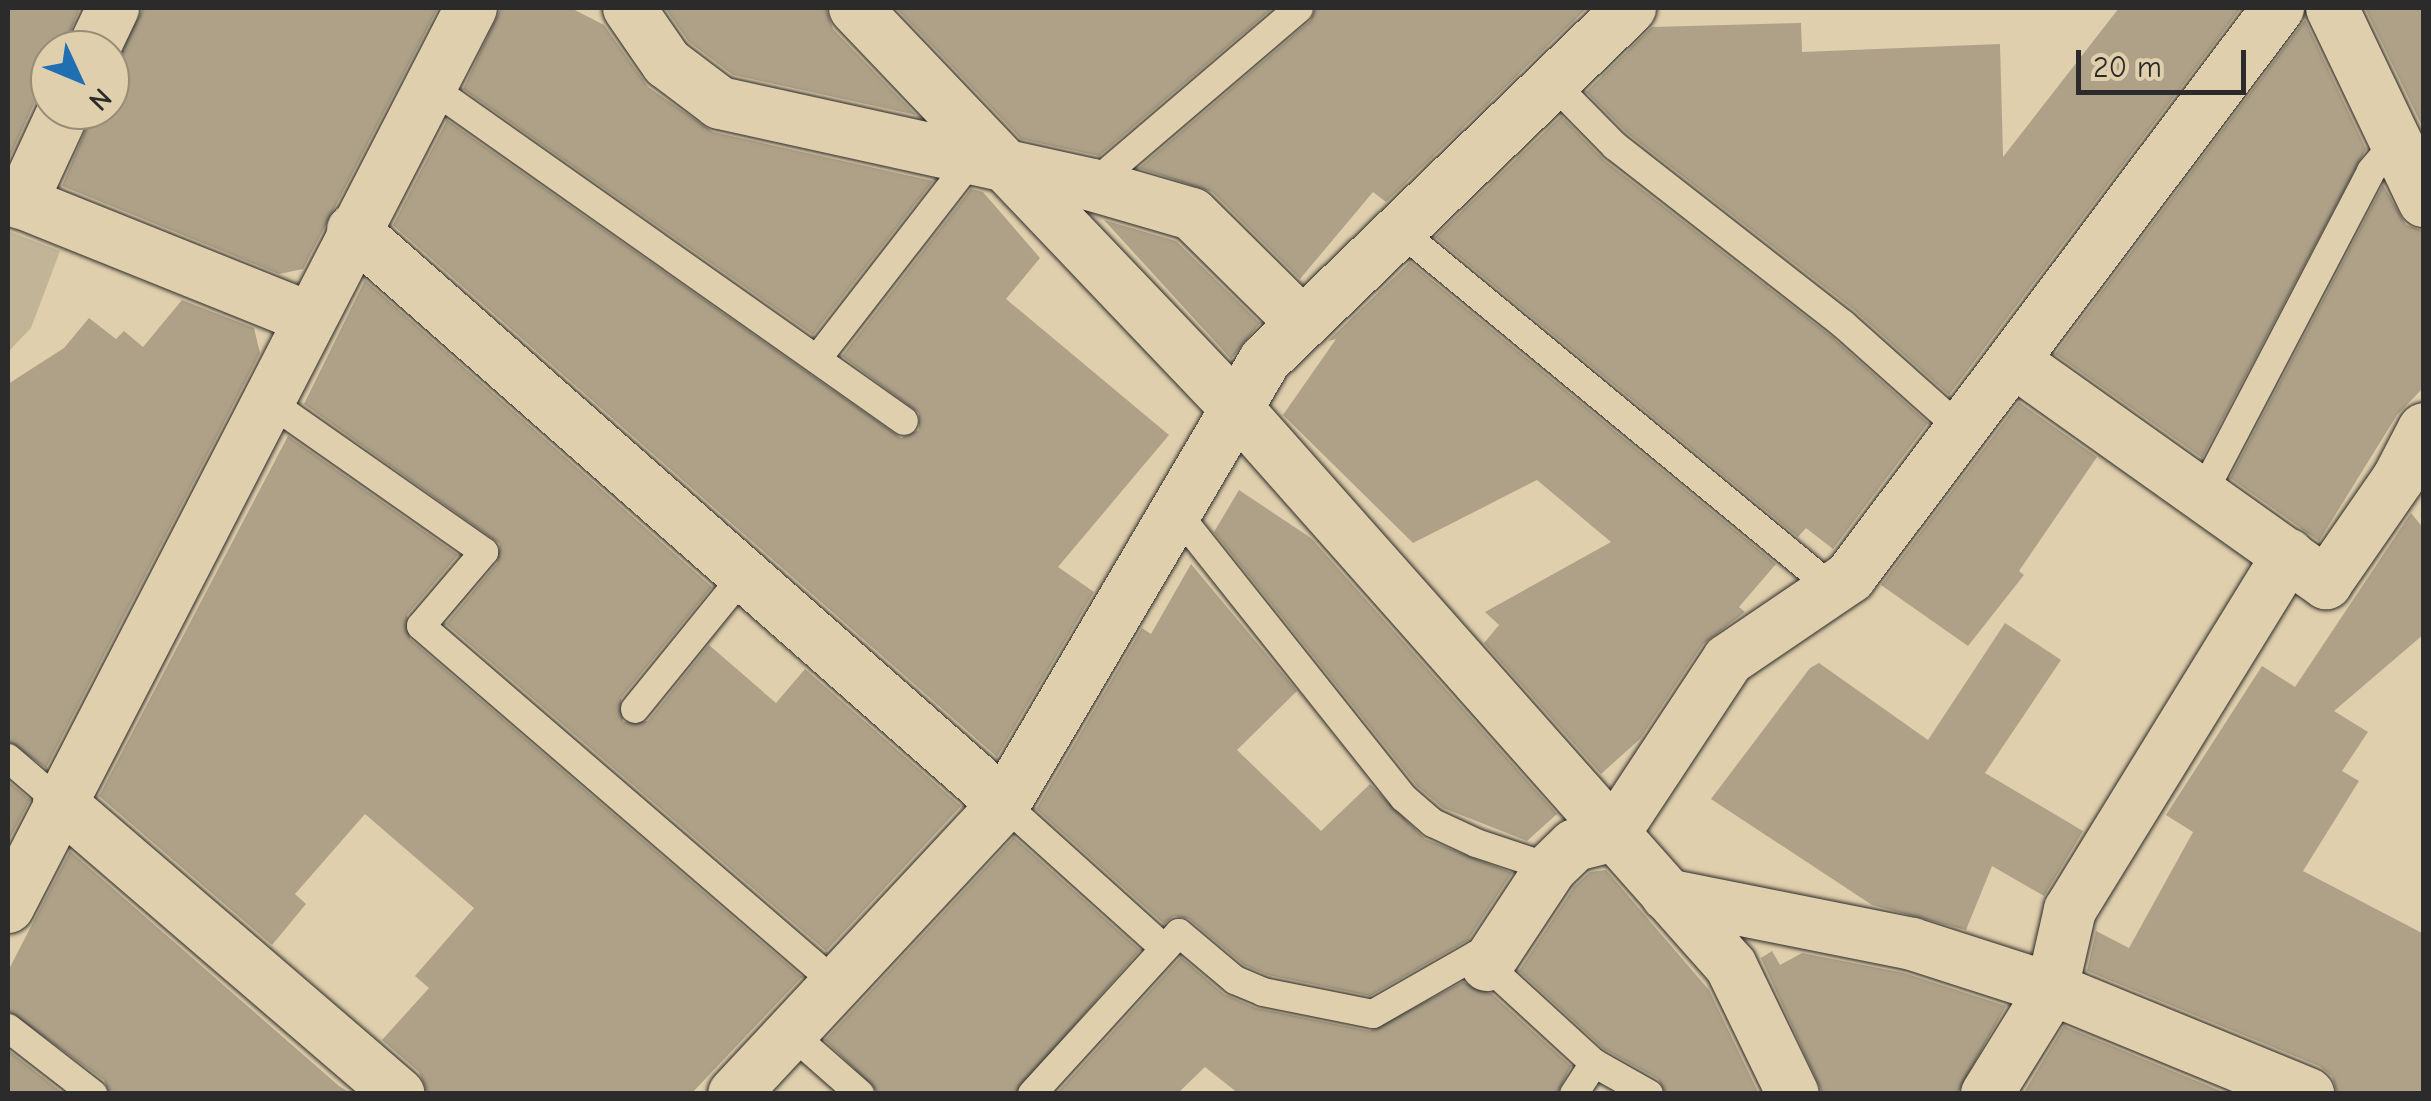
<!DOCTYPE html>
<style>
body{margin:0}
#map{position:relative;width:2431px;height:1101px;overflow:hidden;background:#e0cfac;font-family:"Comic Neue",sans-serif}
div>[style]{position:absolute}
.green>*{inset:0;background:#c2b497}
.building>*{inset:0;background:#aea188}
.roads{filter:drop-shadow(0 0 2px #2b2b2b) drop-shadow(0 0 2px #2b2b2b)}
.lane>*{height:28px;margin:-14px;padding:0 14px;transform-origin:14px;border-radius:14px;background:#e0cfac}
.street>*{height:52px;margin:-26px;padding:0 26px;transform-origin:26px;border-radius:26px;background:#e0cfac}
span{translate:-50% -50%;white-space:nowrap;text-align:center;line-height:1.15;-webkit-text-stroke:9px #e0cfac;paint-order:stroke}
.frame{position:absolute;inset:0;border:10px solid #2b2b2b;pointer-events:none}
.north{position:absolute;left:30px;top:30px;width:100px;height:100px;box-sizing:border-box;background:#e0cfac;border:2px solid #988d78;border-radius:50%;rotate:134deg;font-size:28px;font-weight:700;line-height:40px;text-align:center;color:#2b2b2b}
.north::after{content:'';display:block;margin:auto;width:35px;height:45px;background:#1f6fb2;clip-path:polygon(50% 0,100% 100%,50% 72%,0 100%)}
.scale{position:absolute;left:2076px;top:50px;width:170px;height:45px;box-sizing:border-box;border:5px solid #2b2b2b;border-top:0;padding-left:12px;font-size:30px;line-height:35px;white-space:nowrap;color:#2b2b2b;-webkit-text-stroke:8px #e0cfac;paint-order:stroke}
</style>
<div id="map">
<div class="green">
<i style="clip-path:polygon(8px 231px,60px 251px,31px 328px,8px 352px)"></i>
</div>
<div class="building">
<i style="clip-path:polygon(8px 8px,80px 8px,63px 50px,50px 50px,50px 84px,37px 97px,8px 161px)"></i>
<i style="clip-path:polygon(143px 8px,438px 8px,303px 269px,279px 274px,62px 186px,94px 110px,110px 110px,110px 75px)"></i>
<i style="clip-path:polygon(501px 8px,571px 8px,604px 25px,648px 87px,713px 132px,933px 181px,813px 335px,463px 89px)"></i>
<i style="clip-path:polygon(665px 8px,826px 8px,833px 29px,916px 115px,733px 75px,689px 42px)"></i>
<i style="clip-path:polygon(896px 8px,1273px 8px,1099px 156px,1021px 139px)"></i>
<i style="clip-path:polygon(1316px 8px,1587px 8px,1386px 202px,1373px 192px,1300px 279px,1212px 192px,1139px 168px,1310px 21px)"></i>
<i style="clip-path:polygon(2119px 8px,2241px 8px,1949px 395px,1854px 310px,1627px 133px,1586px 92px,1652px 27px,1801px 23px,1802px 52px,2000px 44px,2003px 157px)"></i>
<i style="clip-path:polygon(2365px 8px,2424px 8px,2424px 130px)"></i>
<i style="clip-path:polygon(2305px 20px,2366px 149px,2202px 458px,2055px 354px)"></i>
<i style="clip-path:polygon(1561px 116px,1604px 160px,1832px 337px,1928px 423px,1833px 549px,1806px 528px,1798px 537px,1435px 237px)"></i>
<i style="clip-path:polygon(447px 120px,901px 438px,919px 430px,919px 413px,842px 356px,971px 189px,983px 192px,1040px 258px,1006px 299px,1169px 435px,1058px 567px,1094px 592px,997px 757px,393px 225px)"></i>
<i style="clip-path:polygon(2383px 185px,2406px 225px,2424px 231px,2424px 387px,2397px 415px,2319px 541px,2230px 478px)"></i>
<i style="clip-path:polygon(1104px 220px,1176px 241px,1260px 323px,1231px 359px)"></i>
<i style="clip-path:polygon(1410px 262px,1776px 564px,1739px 607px,1745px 612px,1703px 644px,1640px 739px,1601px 774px,1484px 643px,1499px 625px,1485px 612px,1611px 542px,1537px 480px,1413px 543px,1283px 415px,1336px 339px,1328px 341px)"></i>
<i style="clip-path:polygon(365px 280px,712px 587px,621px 698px,623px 722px,648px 721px,709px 645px,776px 703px,805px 669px,961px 806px,826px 951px,446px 624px,497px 563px,500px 544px,304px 404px)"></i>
<i style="clip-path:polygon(182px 300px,254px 328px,260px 353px,46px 768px,8px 741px,8px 384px,64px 348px,89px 318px,116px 339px,124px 331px,143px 347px)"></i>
<i style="clip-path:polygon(2019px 402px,2097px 457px,2019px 571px,2024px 575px,1968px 646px,1881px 585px)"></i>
<i style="clip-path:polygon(288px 436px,458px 555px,407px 615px,410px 639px,802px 977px,691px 1094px,428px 1094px,419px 1072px,382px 1040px,429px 988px,415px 976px,474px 908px,365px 814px,295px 894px,306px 904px,272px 945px,99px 796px)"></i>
<i style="clip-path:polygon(1239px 490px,1311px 538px,1557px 814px,1527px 841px,1443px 808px,1417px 786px,1214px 532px)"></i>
<i style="clip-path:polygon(2411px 513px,2424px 529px,2424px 634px,2334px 711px,2368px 732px,2342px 771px,2359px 781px,2303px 871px,2424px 934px,2424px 1094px,2337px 1094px,2332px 1076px,2319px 1066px,2087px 971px,2096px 931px,2129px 948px,2193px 832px,2166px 815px,2262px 666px,2295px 687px)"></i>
<i style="clip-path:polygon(1191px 564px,1297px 691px,1237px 750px,1321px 831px,1370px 784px,1425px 839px,1512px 873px,1468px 940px,1370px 996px,1268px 975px,1244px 965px,1189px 919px,1174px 916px,1164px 924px,1036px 809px,1142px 628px,1151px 634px)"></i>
<i style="clip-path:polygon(2005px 623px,2061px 660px,1985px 773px,2083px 831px,2044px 896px,1992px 866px,1966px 930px,1872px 905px,1711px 799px,1810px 668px,1819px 663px,1928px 740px)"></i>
<i style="clip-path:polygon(8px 781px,30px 800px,8px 842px)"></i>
<i style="clip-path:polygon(1014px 837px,1140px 950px,1015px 1094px,880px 1094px,825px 1040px)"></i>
<i style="clip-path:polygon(70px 851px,339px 1086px,352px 1094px,110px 1094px,104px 1080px,8px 1011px,8px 971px)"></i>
<i style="clip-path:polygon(1606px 870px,1709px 990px,1759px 1094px,1666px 1094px,1658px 1079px,1604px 1049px,1519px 971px,1574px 887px,1590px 872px)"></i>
<i style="clip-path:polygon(1772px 951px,1780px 965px,1802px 953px,1904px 973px,2006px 1006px,1957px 1094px,1823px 1094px,1761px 958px)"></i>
<i style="clip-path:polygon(1181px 957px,1224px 994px,1256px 1008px,1370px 1031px,1463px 982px,1492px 994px,1571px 1066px,1557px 1094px,1239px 1094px,1205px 1067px,1177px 1094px,1056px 1094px)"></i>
<i style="clip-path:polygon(2064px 1026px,2228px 1094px,2023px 1094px)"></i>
<i style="clip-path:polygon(8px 1050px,64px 1094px,8px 1094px)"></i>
</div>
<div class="roads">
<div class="lane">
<i style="left:1552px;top:82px;width:90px;rotate:45.5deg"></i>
<i style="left:1615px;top:146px;width:289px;rotate:38deg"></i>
<i style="left:1843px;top:324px;width:159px;rotate:41.7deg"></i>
<i style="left:429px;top:86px;width:581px;rotate:35.19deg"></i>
<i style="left:1092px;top:185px;width:272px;rotate:-40.5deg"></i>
<i style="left:1399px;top:230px;width:559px;rotate:39.56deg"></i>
<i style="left:817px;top:359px;width:254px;rotate:-52.2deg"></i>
<i style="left:267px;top:400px;width:265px;rotate:35deg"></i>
<i style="left:484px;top:552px;width:97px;rotate:130.4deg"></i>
<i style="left:421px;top:626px;width:552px;rotate:40.74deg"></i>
<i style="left:2203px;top:493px;width:363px;rotate:-62.4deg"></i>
<i style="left:2371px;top:171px;width:38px;rotate:-50deg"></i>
<i style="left:1177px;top:513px;width:364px;rotate:51.5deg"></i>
<i style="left:1404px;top:798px;width:38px;rotate:41deg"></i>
<i style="left:1433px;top:823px;width:47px;rotate:24.9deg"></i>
<i style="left:1476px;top:843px;width:79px;rotate:18.4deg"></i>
<i style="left:635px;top:709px;width:173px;rotate:-50.9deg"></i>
<i style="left:8px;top:758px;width:67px;rotate:40.8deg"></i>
<i style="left:1004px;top:804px;width:215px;rotate:42deg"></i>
<i style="left:8px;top:1028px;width:108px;rotate:37.8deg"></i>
<i style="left:794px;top:1036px;width:88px;rotate:41.3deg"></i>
<i style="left:1032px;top:1094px;width:218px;rotate:-47.6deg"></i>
<i style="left:1179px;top:933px;width:73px;rotate:40deg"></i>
<i style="left:1235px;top:980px;width:30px;rotate:23deg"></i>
<i style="left:1263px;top:992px;width:112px;rotate:11.3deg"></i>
<i style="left:1373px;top:1014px;width:119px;rotate:-29.8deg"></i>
<i style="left:1476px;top:955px;width:160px;rotate:42.5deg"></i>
<i style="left:1594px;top:1063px;width:63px;rotate:29.4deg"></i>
<i style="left:1574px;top:1094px;width:37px;rotate:-57deg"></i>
</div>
<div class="street">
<i style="left:629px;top:8px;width:67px;rotate:55.4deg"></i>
<i style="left:667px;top:63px;width:66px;rotate:37deg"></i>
<i style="left:720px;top:103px;width:381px;rotate:12.4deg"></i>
<i style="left:1092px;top:185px;width:104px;rotate:16.2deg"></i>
<i style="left:1192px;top:214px;width:155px;rotate:44.7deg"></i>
<i style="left:855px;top:8px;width:557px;rotate:46.38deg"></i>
<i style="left:1239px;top:411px;width:742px;rotate:48.44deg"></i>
<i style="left:1731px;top:966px;width:142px;rotate:64.2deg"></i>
<i style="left:2332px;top:8px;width:214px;rotate:64.5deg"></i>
<i style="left:93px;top:50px;width:47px;rotate:-64.5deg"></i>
<i style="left:8px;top:197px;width:321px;rotate:21.9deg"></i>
<i style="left:21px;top:203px;width:102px;rotate:-65.2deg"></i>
<i style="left:353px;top:230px;width:868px;rotate:41.4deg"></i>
<i style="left:2015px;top:362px;width:382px;rotate:35.4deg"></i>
<i style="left:2326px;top:583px;width:126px;rotate:-55.3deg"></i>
<i style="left:2398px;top:479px;width:56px;rotate:-62.5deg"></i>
<i style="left:59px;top:802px;width:448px;rotate:40.7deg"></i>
<i style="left:1667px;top:895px;width:250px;rotate:11.3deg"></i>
<i style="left:1912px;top:944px;width:147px;rotate:17.8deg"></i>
<i style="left:2052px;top:989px;width:277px;rotate:22.3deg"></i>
<i style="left:8px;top:907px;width:1011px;rotate:-62.75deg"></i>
<i style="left:1487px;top:965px;width:116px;rotate:-56.6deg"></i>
<i style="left:1551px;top:868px;width:33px;rotate:-44deg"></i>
<i style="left:1575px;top:845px;width:38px;rotate:-14deg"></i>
<i style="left:1612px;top:836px;width:211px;rotate:-56.6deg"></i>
<i style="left:1728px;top:660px;width:148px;rotate:-34.2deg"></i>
<i style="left:1850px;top:577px;width:712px;rotate:-53.05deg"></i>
<i style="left:734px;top:1094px;width:396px;rotate:-47deg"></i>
<i style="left:1004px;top:804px;width:515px;rotate:-59.55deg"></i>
<i style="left:1265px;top:360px;width:507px;rotate:-43.96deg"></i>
<i style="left:1987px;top:1094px;width:123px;rotate:-58.2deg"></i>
<i style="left:2052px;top:989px;width:81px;rotate:-77.2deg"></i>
<i style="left:2070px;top:910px;width:417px;rotate:-58.4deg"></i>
</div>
</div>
<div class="frame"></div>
<div class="north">N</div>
<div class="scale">20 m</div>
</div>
